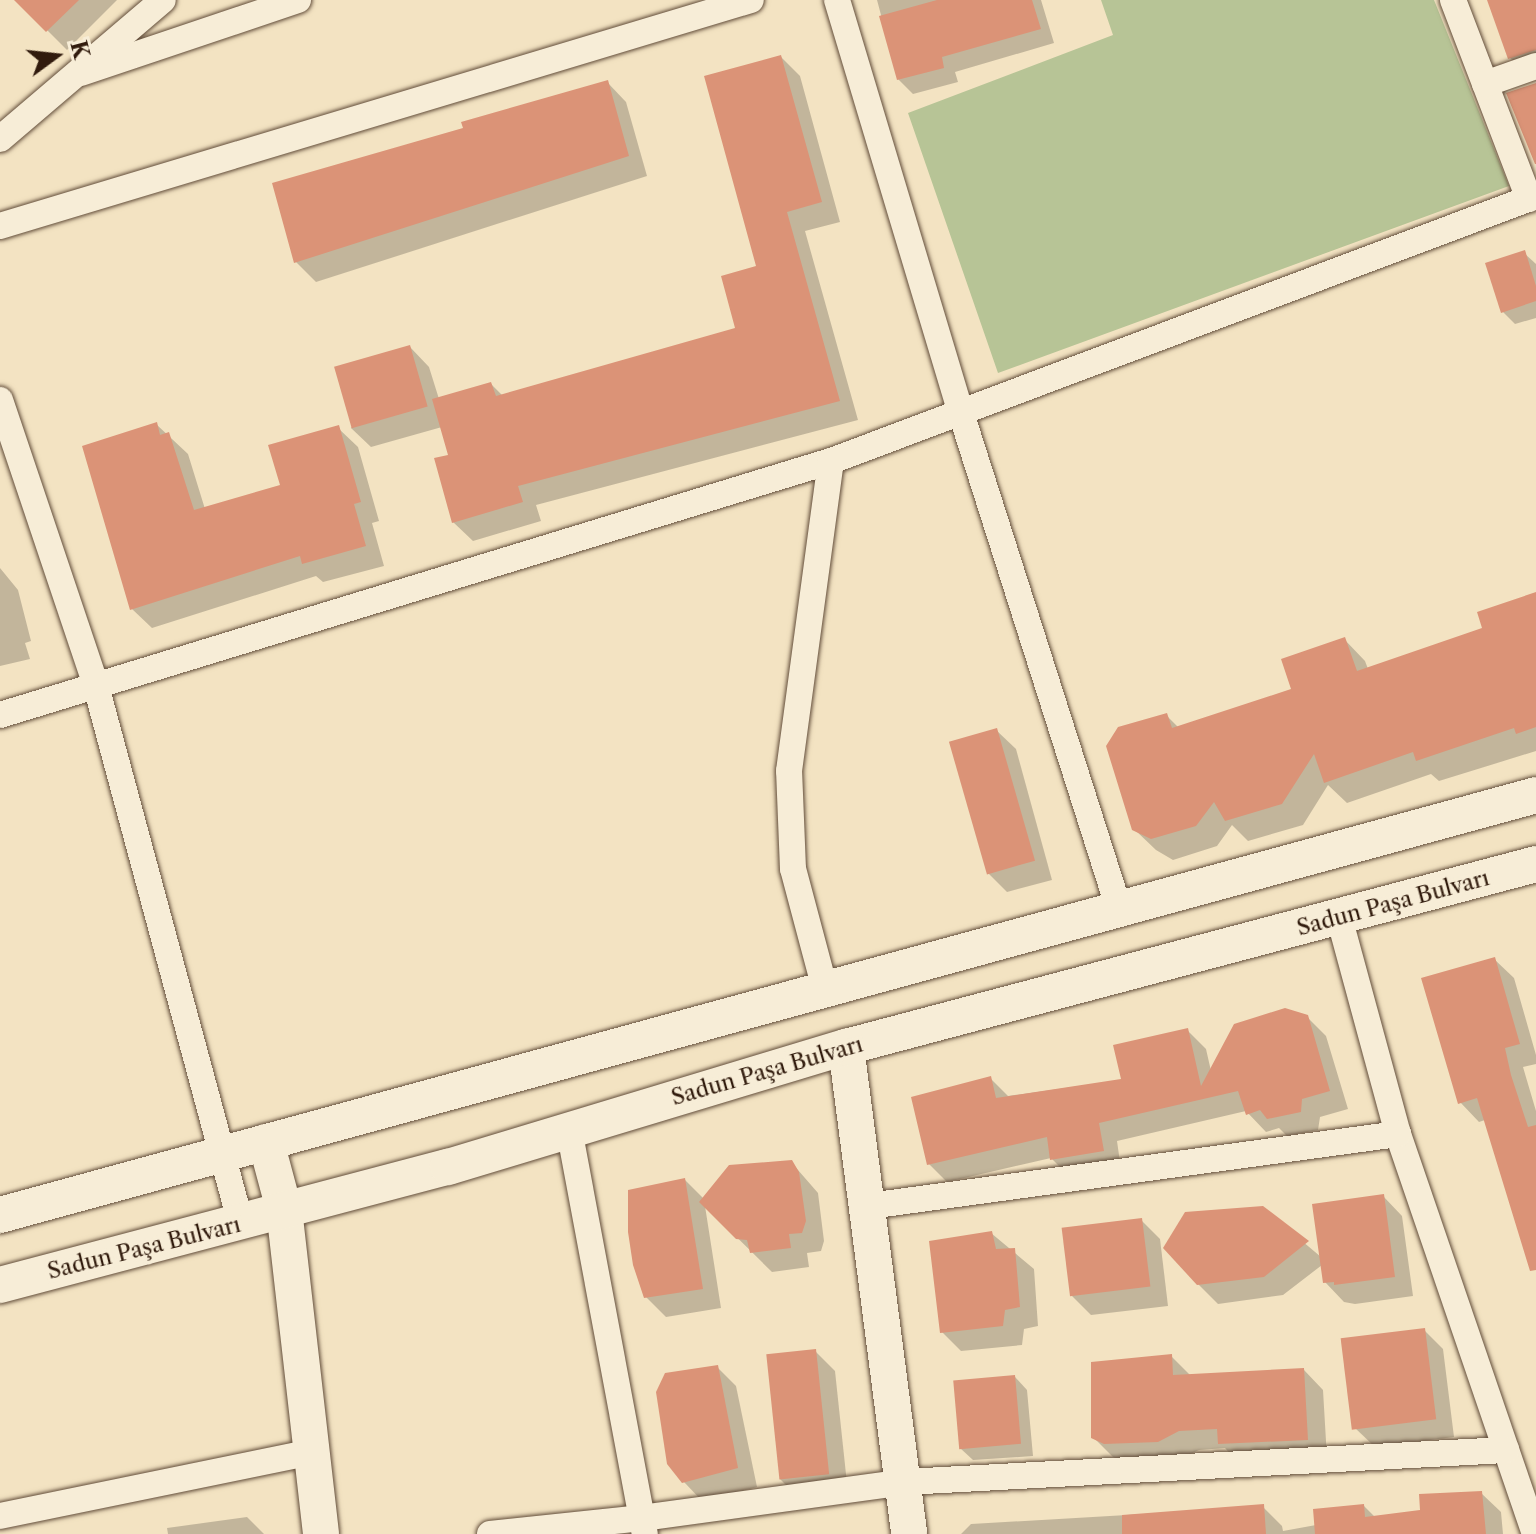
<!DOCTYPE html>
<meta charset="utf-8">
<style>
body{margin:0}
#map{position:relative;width:1536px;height:1534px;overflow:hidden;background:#f3e3c2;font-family:"Libre Caslon Text",serif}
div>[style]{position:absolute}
.green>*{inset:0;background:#b7c496}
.shadow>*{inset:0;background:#0003}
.building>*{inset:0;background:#db9377;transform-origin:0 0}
.roads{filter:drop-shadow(0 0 2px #624d3a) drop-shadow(0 0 2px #624d3a)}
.street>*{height:26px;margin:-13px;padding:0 13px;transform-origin:13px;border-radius:13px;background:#f7edd7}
.secondary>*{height:36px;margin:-18px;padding:0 18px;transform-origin:18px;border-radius:18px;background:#f7edd7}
span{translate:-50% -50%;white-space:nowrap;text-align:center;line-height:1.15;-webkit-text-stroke:7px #f7edd7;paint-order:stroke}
.street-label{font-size:22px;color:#311b0d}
.north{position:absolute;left:16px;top:16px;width:80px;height:80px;-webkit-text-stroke:6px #f7edd7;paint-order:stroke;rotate:75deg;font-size:22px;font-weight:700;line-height:32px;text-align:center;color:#311b0d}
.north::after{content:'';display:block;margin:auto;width:28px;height:36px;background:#311b0d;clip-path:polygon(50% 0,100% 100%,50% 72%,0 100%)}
</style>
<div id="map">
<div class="green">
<i style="clip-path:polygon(1101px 0,1434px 0,1509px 186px,998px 373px,908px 113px,1113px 35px)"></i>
</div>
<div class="shadow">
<i style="clip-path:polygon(17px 0,117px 0,67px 50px)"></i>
<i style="clip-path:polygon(877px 0,1041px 0,1054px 43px,955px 72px,958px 82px,913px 94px,898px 79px)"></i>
<i style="clip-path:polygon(1489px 0,1536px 0,1536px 70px,1525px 73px,1510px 58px)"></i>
<i style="clip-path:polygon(781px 57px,800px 76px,840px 222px,805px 231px,858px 420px,536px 505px,541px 521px,473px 541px,453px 522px,450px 456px,442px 427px,371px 447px,351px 428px,410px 347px,429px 367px,439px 399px,491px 384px,503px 396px,738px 329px,759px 267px)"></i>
<i style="clip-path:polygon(607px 82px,626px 102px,647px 176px,316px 282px,296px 262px,465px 129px)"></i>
<i style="clip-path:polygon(1524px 253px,1536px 264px,1536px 318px,1515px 324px,1503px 312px)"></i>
<i style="clip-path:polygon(156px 424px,188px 454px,205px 509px,283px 486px,338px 428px,358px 447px,379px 521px,372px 523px,384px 566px,323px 582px,316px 576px,152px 628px,132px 609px)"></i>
<i style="clip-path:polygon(0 568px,18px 590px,31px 641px,25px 643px,30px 659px,0 666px)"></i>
<i style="clip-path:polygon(1536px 594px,1536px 751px,1439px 781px,1431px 774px,1347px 803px,1328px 785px,1303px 825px,1248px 841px,1232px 825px,1217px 846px,1173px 860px,1156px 850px,1134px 829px,1166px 715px,1178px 727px,1293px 690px,1344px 639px,1365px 661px,1368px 669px,1484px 629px)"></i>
<i style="clip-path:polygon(996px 730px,1016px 749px,1052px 880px,1007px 892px,988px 873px)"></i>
<i style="clip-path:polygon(1494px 959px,1514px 978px,1536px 1055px,1536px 1064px,1523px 1067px,1536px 1111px,1536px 1257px,1485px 1120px,1479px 1122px,1460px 1102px)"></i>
<i style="clip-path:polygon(1307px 1017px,1326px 1036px,1348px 1109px,1320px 1117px,1318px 1130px,1287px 1136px,1279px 1128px,1266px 1132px,1246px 1111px,1117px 1141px,1121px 1169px,1070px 1177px,1051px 1158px,947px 1182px,929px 1164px,990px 1078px,1008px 1096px,1123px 1080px,1187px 1030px,1206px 1049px,1211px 1071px)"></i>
<i style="clip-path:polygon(791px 1162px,818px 1193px,824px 1241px,821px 1251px,807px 1253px,809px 1267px,772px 1272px,705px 1206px,721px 1308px,666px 1317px,646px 1297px,685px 1180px,704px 1199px)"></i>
<i style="clip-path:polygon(1383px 1196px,1402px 1216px,1413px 1296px,1355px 1304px,1344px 1302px,1325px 1282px,1322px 1265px,1283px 1295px,1218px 1304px,1198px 1284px,1263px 1208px,1321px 1257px)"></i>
<i style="clip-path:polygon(1141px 1220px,1160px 1239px,1168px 1306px,1091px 1315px,1072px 1296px)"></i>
<i style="clip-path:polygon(991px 1233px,1034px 1269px,1038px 1326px,1024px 1329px,1022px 1345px,961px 1351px,942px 1332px)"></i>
<i style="clip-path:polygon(1424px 1330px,1443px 1349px,1454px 1437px,1375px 1447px,1355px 1428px)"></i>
<i style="clip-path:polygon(816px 1352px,835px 1371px,848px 1493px,799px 1498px,780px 1479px)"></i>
<i style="clip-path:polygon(1171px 1356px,1191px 1376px,1304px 1370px,1323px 1390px,1327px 1458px,1239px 1463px,1225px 1448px,1199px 1450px,1178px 1460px,1125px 1462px,1113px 1457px,1093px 1437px)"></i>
<i style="clip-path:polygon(717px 1367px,736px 1386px,757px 1487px,703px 1502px,684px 1482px)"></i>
<i style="clip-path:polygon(1015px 1377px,1027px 1390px,1033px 1456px,973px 1460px,960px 1448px)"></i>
<i style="clip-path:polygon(1481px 1493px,1501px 1512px,1503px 1534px,961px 1534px,971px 1524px,1263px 1507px,1282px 1526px,1283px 1531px,1316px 1525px,1364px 1506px,1376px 1518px,1423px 1512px)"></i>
<i style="clip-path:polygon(247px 1517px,264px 1534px,168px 1534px,167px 1528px)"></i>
</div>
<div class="building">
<i style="clip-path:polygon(14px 0,79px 0,46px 32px)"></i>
<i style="clip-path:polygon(937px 0,1032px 0,1041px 29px,942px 57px,944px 68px,897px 80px,879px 16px)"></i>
<i style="clip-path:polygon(1487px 0,1536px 0,1536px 50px,1508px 59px)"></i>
<i style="clip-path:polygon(781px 55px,822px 202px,787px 212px,840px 401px,518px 486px,523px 502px,452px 523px,434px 458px,448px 455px,432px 399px,491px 382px,496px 396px,735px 328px,721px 276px,756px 266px,704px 76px)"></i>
<i style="clip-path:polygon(608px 80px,629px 156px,294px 263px,272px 183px,463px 128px,461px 122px)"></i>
<i style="clip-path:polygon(1536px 83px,1536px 164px,1535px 164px,1506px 93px)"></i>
<i style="clip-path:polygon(1525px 250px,1536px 286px,1536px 301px,1501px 313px,1485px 263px)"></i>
<i style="left:410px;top:345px;width:64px;height:79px;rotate:74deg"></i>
<i style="clip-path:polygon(157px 422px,160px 435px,169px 432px,194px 510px,280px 485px,268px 445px,339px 425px,361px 502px,354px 504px,366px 546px,302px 564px,300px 556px,130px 610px,82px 446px)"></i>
<i style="clip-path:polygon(1536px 592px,1536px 727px,1516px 734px,1514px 728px,1416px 761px,1413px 752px,1324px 783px,1314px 754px,1282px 804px,1225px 821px,1214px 802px,1196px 826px,1151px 839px,1132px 830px,1106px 746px,1118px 727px,1167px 713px,1172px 728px,1291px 689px,1281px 659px,1345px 637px,1357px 671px,1482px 628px,1477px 612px)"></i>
<i style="left:997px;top:728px;width:138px;height:50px;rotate:74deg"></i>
<i style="clip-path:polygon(1495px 957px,1520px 1044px,1505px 1048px,1511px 1075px,1528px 1127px,1536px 1125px,1536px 1270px,1530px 1271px,1477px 1098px,1458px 1104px,1421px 978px)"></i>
<i style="clip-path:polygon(1285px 1008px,1308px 1015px,1330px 1091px,1302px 1099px,1301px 1112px,1267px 1119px,1260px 1110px,1246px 1115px,1238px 1091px,1099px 1123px,1104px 1151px,1050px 1160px,1047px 1137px,927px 1165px,911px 1097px,991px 1076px,996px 1098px,1121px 1079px,1113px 1045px,1188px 1028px,1201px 1086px,1234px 1024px)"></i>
<i style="clip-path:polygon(792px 1160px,799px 1172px,806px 1221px,802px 1233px,789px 1234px,791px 1248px,750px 1253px,747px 1240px,736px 1239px,699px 1202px,729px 1165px)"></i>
<i style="clip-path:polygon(685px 1178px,703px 1289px,644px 1298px,633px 1265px,628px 1232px,628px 1190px)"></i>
<i style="clip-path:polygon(1384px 1194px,1395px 1277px,1334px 1285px,1334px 1282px,1323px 1283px,1312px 1204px)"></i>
<i style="clip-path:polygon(1263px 1206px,1309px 1241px,1264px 1277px,1197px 1285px,1163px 1248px,1185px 1212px)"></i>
<i style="left:1142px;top:1218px;width:69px;height:81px;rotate:83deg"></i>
<i style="clip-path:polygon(992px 1231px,996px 1249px,1015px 1248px,1020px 1307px,1005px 1310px,1003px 1326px,940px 1333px,929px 1241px)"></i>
<i style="left:1425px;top:1328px;width:92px;height:85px;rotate:83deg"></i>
<i style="left:816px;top:1349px;width:126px;height:50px;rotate:84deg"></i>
<i style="clip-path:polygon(1172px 1354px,1173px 1375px,1304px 1368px,1308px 1440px,1218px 1444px,1217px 1429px,1179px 1431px,1158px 1442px,1104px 1444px,1091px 1438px,1091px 1362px)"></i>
<i style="clip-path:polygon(718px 1365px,738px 1468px,682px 1483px,667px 1464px,656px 1392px,665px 1373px)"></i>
<i style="left:1015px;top:1375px;width:69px;height:62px;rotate:85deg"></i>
<i style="clip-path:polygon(1482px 1491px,1486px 1534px,1315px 1534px,1313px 1509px,1364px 1504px,1365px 1517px,1420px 1510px,1419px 1494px)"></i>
<i style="clip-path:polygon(1264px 1504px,1266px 1534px,1122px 1534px,1122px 1515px)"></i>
</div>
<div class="roads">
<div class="street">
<i style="left:837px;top:0;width:431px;rotate:73.3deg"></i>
<i style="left:961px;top:413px;width:521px;rotate:72.33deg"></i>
<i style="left:1453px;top:0;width:213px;rotate:69.1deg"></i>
<i style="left:81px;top:73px;width:229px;rotate:-18.6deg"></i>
<i style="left:1485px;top:84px;width:54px;rotate:-19.4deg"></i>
<i style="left:0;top:139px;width:214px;rotate:-40.5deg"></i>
<i style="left:0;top:226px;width:784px;rotate:-16.75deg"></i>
<i style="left:0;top:400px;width:302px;rotate:71.4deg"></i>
<i style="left:96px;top:686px;width:557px;rotate:74.92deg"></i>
<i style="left:0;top:715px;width:869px;rotate:-17deg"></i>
<i style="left:831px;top:461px;width:753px;rotate:-20.6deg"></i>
<i style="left:1339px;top:917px;width:225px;rotate:74.8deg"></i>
<i style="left:1398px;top:1134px;width:423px;rotate:71.1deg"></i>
<i style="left:825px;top:989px;width:124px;rotate:-104.9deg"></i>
<i style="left:793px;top:869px;width:98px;rotate:-92.3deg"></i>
<i style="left:789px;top:771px;width:313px;rotate:-82.3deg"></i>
<i style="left:569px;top:1129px;width:412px;rotate:79.4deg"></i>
<i style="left:869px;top:1206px;width:534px;rotate:-7.75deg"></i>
<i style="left:0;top:1516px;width:318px;rotate:-11.6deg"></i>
<i style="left:490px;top:1534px;width:153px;rotate:-6deg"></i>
<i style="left:642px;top:1518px;width:265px;rotate:-7.8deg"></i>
<i style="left:905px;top:1482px;width:602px;rotate:-3.05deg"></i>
</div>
<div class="secondary">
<i style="left:846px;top:1047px;width:491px;rotate:82.6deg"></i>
<i style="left:266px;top:1142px;width:69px;rotate:75deg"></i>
<i style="left:284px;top:1209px;width:327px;rotate:83.5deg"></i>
<i style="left:0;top:1215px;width:1592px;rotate:-15.29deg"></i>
<i style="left:0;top:1285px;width:463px;rotate:-14.8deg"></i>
<i style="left:448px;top:1167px;width:416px;rotate:-16.8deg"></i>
<i style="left:846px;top:1047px;width:714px;rotate:-14.85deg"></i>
</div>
</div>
<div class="street-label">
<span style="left:1393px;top:903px;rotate:-15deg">Sadun Paşa Bulvarı</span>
<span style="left:767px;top:1071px;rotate:-16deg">Sadun Paşa Bulvarı</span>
<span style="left:144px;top:1248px;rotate:-14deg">Sadun Paşa Bulvarı</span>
</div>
<div class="north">K</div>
</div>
